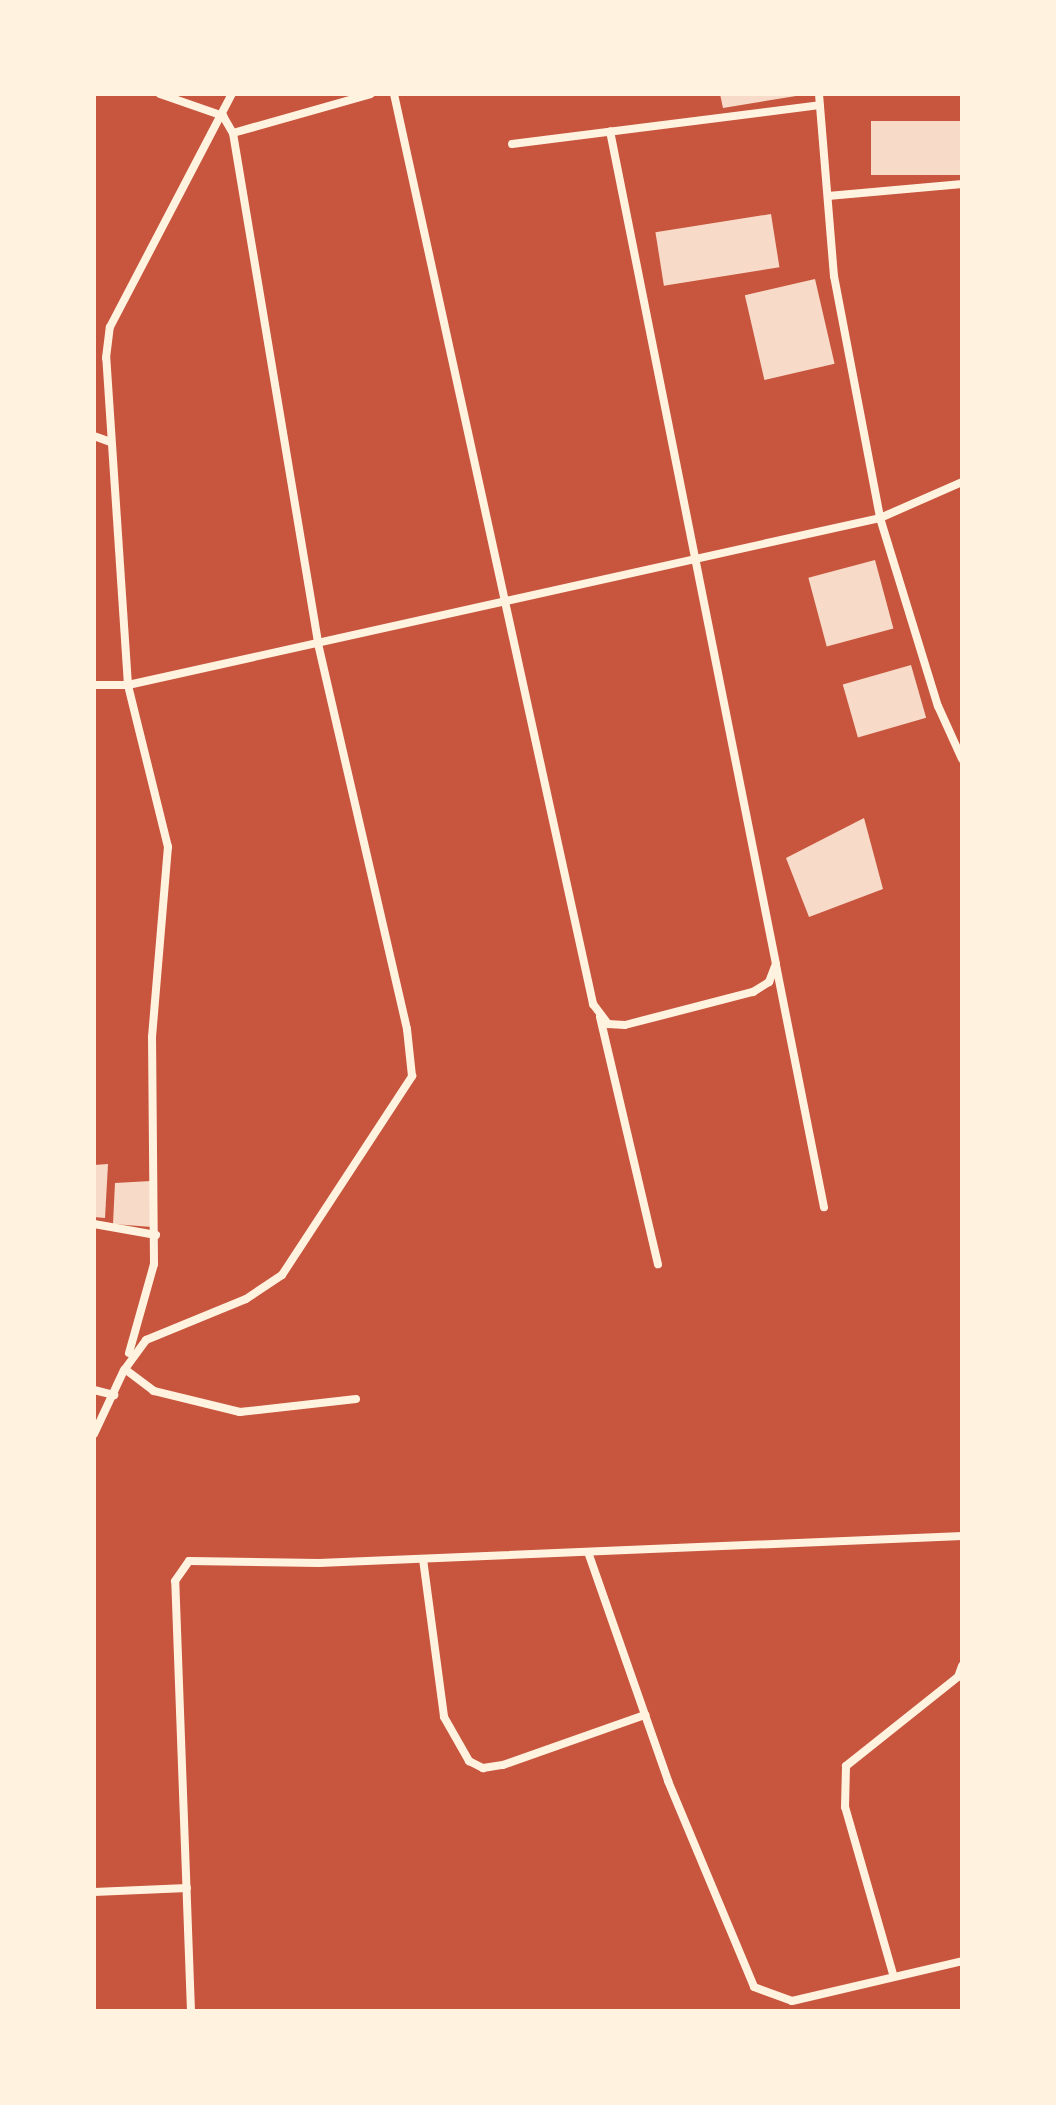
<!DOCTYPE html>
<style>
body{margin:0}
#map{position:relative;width:1056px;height:2105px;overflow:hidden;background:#c8553d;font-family:Helvetica,sans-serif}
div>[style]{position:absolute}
.building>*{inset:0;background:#f7dbc8;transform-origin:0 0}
.minor>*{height:8px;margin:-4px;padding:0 4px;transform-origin:4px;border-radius:4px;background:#fff3e0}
span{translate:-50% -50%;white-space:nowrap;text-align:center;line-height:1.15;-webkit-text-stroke:6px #fff3e0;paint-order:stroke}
.frame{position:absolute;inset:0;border:96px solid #fff3e0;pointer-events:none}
</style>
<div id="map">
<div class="building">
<i style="clip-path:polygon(720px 94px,796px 94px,796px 96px,723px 108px)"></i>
<i style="left:962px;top:121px;width:54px;height:91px;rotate:90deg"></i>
<i style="left:771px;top:214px;width:54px;height:117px;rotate:81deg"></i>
<i style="left:815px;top:279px;width:87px;height:72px;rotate:77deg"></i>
<i style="left:875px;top:560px;width:71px;height:69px;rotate:75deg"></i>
<i style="left:911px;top:665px;width:55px;height:71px;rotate:74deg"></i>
<i style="clip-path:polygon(864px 818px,883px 889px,809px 917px,786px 858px)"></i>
<i style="clip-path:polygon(108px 1164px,105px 1218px,94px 1217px,94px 1165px)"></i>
<i style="clip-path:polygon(151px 1181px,152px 1227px,113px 1224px,115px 1183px)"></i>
</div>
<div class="minor">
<i style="left:160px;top:94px;width:67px;rotate:19.2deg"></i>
<i style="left:223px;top:116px;width:20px;rotate:60deg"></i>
<i style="left:394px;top:94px;width:932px;rotate:77.66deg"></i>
<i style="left:593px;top:1004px;width:25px;rotate:53deg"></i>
<i style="left:608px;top:1024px;width:17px;rotate:3deg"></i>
<i style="left:625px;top:1025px;width:132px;rotate:-14.5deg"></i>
<i style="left:753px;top:992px;width:19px;rotate:-32deg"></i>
<i style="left:769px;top:982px;width:19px;rotate:-69deg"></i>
<i style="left:776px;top:964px;width:849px;rotate:-101.27deg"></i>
<i style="left:819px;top:94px;width:183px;rotate:85.3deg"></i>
<i style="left:834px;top:276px;width:246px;rotate:79.2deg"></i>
<i style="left:880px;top:518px;width:197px;rotate:72.9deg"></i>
<i style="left:938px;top:706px;width:58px;rotate:65.6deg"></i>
<i style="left:512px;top:144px;width:310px;rotate:-7.2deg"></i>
<i style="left:828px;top:196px;width:135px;rotate:-5.1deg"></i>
<i style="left:94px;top:436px;width:15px;rotate:20deg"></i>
<i style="left:94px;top:685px;width:34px"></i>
<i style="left:128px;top:685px;width:770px;rotate:-12.52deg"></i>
<i style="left:880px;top:518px;width:90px;rotate:-23.7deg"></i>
<i style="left:776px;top:965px;width:247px;rotate:78.8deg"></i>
<i style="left:600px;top:1017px;width:254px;rotate:76.8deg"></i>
<i style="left:94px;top:1224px;width:63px;rotate:10.1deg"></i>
<i style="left:129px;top:1353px;width:92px;rotate:-74.3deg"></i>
<i style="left:154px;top:1264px;width:227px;rotate:-90.5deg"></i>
<i style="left:152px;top:1037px;width:191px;rotate:-85.2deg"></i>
<i style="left:168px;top:847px;width:167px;rotate:-103.9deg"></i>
<i style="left:128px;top:685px;width:328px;rotate:-93.8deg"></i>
<i style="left:106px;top:358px;width:31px;rotate:-83deg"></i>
<i style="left:110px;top:327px;width:263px;rotate:-62.4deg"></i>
<i style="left:94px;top:1390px;width:21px;rotate:14deg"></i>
<i style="left:356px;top:1399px;width:117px;rotate:173.6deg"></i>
<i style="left:240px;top:1412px;width:89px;rotate:-166.3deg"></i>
<i style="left:154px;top:1391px;width:36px;rotate:-143deg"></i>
<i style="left:125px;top:1369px;width:36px;rotate:-54deg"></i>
<i style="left:146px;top:1340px;width:108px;rotate:-22.3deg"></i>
<i style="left:246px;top:1299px;width:43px;rotate:-33.7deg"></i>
<i style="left:282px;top:1275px;width:238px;rotate:-56.8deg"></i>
<i style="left:412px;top:1076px;width:47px;rotate:-96.1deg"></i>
<i style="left:407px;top:1029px;width:397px;rotate:-103deg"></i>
<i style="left:318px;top:642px;width:516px;rotate:-99.48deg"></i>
<i style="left:233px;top:133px;width:143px;rotate:-15.8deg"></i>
<i style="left:94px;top:1434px;width:71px;rotate:-64.9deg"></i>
<i style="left:588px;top:1552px;width:243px;rotate:70.7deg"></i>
<i style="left:668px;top:1781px;width:223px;rotate:67.3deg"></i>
<i style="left:754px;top:1987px;width:40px;rotate:20.2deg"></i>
<i style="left:792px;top:2001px;width:175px;rotate:-13.2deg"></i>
<i style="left:423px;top:1559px;width:159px;rotate:82.4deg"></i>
<i style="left:444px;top:1717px;width:51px;rotate:60.4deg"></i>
<i style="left:469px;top:1761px;width:16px;rotate:27deg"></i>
<i style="left:483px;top:1768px;width:20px;rotate:-9deg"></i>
<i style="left:503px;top:1765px;width:151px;rotate:-19.4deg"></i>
<i style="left:94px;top:1892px;width:93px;rotate:-2.5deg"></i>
<i style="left:893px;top:1974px;width:174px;rotate:-106deg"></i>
<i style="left:845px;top:1807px;width:41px;rotate:-88.6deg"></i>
<i style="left:846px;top:1766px;width:143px;rotate:-38.5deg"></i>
<i style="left:958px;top:1677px;width:12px;rotate:-70deg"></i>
<i style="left:191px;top:2011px;width:430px;rotate:-92.1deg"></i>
<i style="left:175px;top:1581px;width:24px;rotate:-55deg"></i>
<i style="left:189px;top:1561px;width:130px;rotate:0.9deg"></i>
<i style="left:319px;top:1563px;width:644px;rotate:-2.4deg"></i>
</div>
<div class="frame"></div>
</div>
